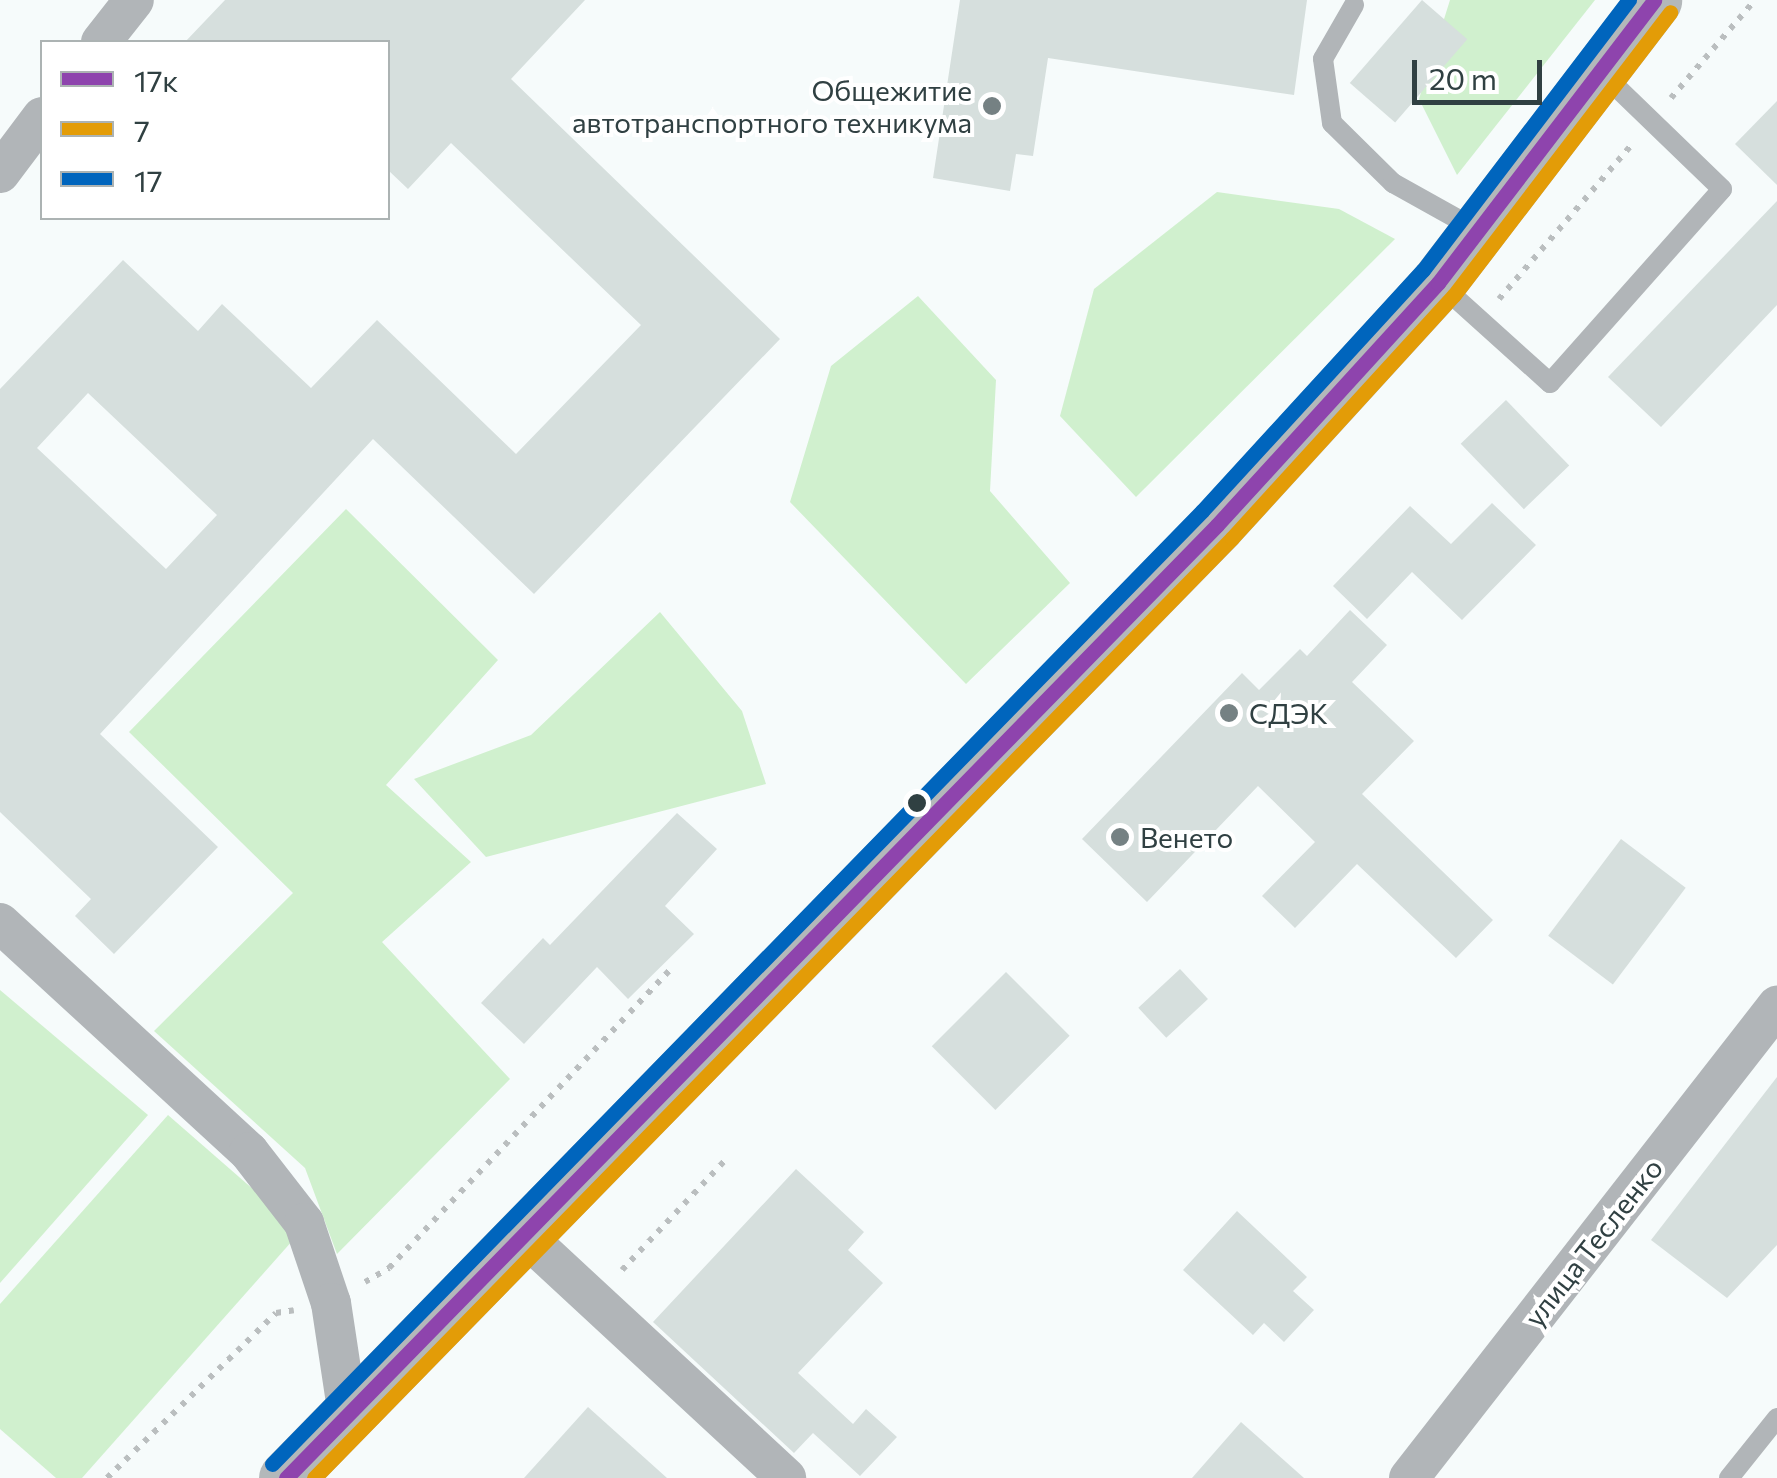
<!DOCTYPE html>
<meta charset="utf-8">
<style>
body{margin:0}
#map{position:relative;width:1777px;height:1478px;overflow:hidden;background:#f6fbfb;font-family:Commissioner,sans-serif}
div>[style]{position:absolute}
.green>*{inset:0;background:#d0f0ce}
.building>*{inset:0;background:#d6dfdd;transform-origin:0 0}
.path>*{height:6px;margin-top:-3px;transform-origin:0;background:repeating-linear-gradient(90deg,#babebf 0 5px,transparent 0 13px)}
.service>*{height:20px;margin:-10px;padding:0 10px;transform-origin:10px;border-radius:10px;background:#b1b5b8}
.minor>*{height:40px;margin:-20px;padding:0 20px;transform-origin:20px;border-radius:20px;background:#b1b5b8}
.primary>*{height:55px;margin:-27.5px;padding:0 27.5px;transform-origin:27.5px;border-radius:27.5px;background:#b3b8ba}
.bus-1>*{height:15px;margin:-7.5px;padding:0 7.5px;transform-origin:7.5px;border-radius:7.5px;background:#8e44ad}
.bus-2>*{height:15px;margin:-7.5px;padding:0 7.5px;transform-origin:7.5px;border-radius:7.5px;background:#e39c07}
.bus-3>*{height:15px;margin:-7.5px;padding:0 7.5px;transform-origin:7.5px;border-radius:7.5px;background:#0065bd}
.dots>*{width:28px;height:28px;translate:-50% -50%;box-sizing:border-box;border:5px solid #fff;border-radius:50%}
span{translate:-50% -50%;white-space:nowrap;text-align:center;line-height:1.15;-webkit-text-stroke:8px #fff;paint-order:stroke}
.poi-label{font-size:28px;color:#304042}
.right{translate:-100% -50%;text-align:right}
.left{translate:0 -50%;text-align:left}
.street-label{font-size:28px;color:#304042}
.legend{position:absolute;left:40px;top:40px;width:350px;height:180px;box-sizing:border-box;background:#fff;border:2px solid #acb3b3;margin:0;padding:12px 18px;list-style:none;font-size:30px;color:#304042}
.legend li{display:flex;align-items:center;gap:20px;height:50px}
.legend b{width:50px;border:2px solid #acb3b3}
.scale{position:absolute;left:1412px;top:60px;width:130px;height:45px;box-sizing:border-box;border:5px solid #304042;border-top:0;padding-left:12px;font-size:30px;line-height:35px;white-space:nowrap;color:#304042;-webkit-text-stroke:8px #fff;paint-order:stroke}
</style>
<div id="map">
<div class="green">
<i style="clip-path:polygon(1450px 0,1595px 0,1457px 175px,1419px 99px)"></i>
<i style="clip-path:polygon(1217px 192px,1339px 209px,1395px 239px,1136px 497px,1060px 416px,1094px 289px)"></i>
<i style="clip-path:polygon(918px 296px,996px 380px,990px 491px,1070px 583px,966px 684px,790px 502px,831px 366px)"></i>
<i style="clip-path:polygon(346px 509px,498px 660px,386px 785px,471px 862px,382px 942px,510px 1079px,337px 1254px,305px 1168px,154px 1031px,293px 893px,129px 732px)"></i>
<i style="clip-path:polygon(660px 612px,742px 711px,766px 784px,486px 857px,414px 779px,531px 735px)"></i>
<i style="clip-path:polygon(0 990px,148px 1115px,0 1283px)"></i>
<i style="clip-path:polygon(168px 1115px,301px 1231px,82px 1478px,56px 1478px,0 1429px,0 1304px)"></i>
</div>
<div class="building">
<i style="clip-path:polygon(evenodd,225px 0,585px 0,511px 79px,780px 339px,534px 594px,373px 439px,100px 734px,218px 847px,114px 954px,75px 916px,91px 899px,0 812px,0 389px,123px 260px,198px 331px,222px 304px,311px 388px,377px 320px,516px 454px,641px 325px,451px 143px,408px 189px,388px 170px,388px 42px,185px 42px,225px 0,88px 393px,217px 515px,166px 569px,37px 448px,88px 393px)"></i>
<i style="clip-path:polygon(960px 0,1307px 0,1294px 95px,1048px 58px,1033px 156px,1016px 154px,1010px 191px,933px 178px)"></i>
<i style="left:1422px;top:0;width:60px;height:110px;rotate:41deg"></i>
<i style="clip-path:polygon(1777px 101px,1777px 185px,1735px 144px)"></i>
<i style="clip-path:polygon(1777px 201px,1777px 305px,1661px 427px,1608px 377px)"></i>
<i style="left:1506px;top:400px;width:91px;height:63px;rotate:46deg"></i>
<i style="clip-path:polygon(1492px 503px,1536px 545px,1462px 620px,1412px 572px,1367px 619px,1333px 586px,1410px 506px,1451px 544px)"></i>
<i style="clip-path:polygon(1350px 610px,1387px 645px,1352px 682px,1414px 741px,1362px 794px,1493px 920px,1456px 958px,1357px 864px,1295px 928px,1262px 896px,1315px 842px,1258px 786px,1147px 902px,1082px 839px,1242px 673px,1259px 690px,1300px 649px,1307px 656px)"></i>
<i style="clip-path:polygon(677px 813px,717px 849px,665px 906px,694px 934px,628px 999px,597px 967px,524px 1044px,481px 1003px,543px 938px,550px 945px)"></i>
<i style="left:1621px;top:839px;width:81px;height:121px;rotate:37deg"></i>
<i style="left:1180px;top:969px;width:41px;height:57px;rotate:47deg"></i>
<i style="left:1006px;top:972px;width:90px;height:105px;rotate:45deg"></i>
<i style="clip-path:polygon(1777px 1077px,1777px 1245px,1727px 1298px,1651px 1240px)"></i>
<i style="clip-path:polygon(796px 1169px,864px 1232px,848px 1250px,883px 1283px,798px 1373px,853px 1424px,866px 1409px,897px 1437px,860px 1476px,813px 1433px,794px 1453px,653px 1322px)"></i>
<i style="clip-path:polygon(1237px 1211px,1307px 1277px,1293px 1291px,1314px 1310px,1284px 1342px,1264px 1323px,1253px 1335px,1183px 1270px)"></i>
<i style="clip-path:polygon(588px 1407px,667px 1478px,524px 1478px)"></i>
<i style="clip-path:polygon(1241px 1422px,1304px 1478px,1192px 1478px)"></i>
</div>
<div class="path">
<i style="left:1671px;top:98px;width:129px;rotate:-49.4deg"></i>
<i style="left:1499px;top:299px;width:207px;rotate:-49.3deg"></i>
<i style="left:622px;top:1270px;width:154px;rotate:-46.8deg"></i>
<i style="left:365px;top:1282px;width:28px;rotate:-30deg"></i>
<i style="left:389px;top:1268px;width:411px;rotate:-46.7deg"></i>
<i style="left:107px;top:1478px;width:236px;rotate:-44.3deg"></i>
<i style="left:276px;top:1313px;width:18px;rotate:-9deg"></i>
</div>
<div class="service">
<i style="left:1354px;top:5px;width:62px;rotate:119.9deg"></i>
<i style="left:1323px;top:59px;width:65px;rotate:82deg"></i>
<i style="left:1332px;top:123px;width:86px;rotate:44.5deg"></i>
<i style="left:1393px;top:183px;width:96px;rotate:29.2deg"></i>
<i style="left:1440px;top:284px;width:148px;rotate:42deg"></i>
<i style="left:1550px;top:383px;width:259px;rotate:-48.4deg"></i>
<i style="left:1722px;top:189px;width:167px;rotate:-136deg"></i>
<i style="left:1729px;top:1478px;width:77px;rotate:-51.3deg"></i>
</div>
<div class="minor">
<i style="left:101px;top:42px;width:53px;rotate:-51.8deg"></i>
<i style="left:0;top:173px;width:70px;rotate:-53.1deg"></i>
<i style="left:0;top:923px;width:338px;rotate:42.6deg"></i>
<i style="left:249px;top:1152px;width:90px;rotate:52.2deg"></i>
<i style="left:304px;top:1223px;width:84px;rotate:71.4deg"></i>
<i style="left:331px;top:1303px;width:113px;rotate:81.4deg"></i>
<i style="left:525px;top:1236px;width:356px;rotate:42.8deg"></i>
<i style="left:1409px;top:1478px;width:599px;rotate:-52.06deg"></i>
</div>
<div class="primary">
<i style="left:286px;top:1478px;width:1332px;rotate:-45.67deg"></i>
<i style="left:1217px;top:525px;width:328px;rotate:-47.6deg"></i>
<i style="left:1438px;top:283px;width:356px;rotate:-52.6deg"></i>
</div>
<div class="bus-1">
<i style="left:286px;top:1478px;width:1332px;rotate:-45.67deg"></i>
<i style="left:1217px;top:525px;width:328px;rotate:-47.6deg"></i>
<i style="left:1438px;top:283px;width:356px;rotate:-52.6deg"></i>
</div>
<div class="bus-2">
<i style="left:314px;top:1478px;width:1314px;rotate:-45.68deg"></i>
<i style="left:1232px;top:538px;width:329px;rotate:-47.6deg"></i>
<i style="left:1454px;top:295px;width:356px;rotate:-52.6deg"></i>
</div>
<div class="bus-3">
<i style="left:272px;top:1464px;width:1332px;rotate:-45.7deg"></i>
<i style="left:1202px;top:511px;width:327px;rotate:-47.5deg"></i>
<i style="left:1423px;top:270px;width:340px;rotate:-52.7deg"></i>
</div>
<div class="dots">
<i style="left:992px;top:106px;background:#758183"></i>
<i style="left:1229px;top:713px;background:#758183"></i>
<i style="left:917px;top:803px;background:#304042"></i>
<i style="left:1120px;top:837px;background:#758183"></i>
</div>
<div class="poi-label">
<span class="right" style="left:972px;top:106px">Общежитие<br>автотранспортного техникума</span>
<span class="left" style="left:1249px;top:713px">СДЭК</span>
<span class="left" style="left:1140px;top:837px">Венето</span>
</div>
<div class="street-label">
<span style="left:1593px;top:1242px;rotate:-52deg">улица Тесленко</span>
</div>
<ul class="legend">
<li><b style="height:12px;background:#8e44ad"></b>17к</li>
<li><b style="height:12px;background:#e39c07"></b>7</li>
<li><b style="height:12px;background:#0065bd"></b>17</li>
</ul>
<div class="scale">20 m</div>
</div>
